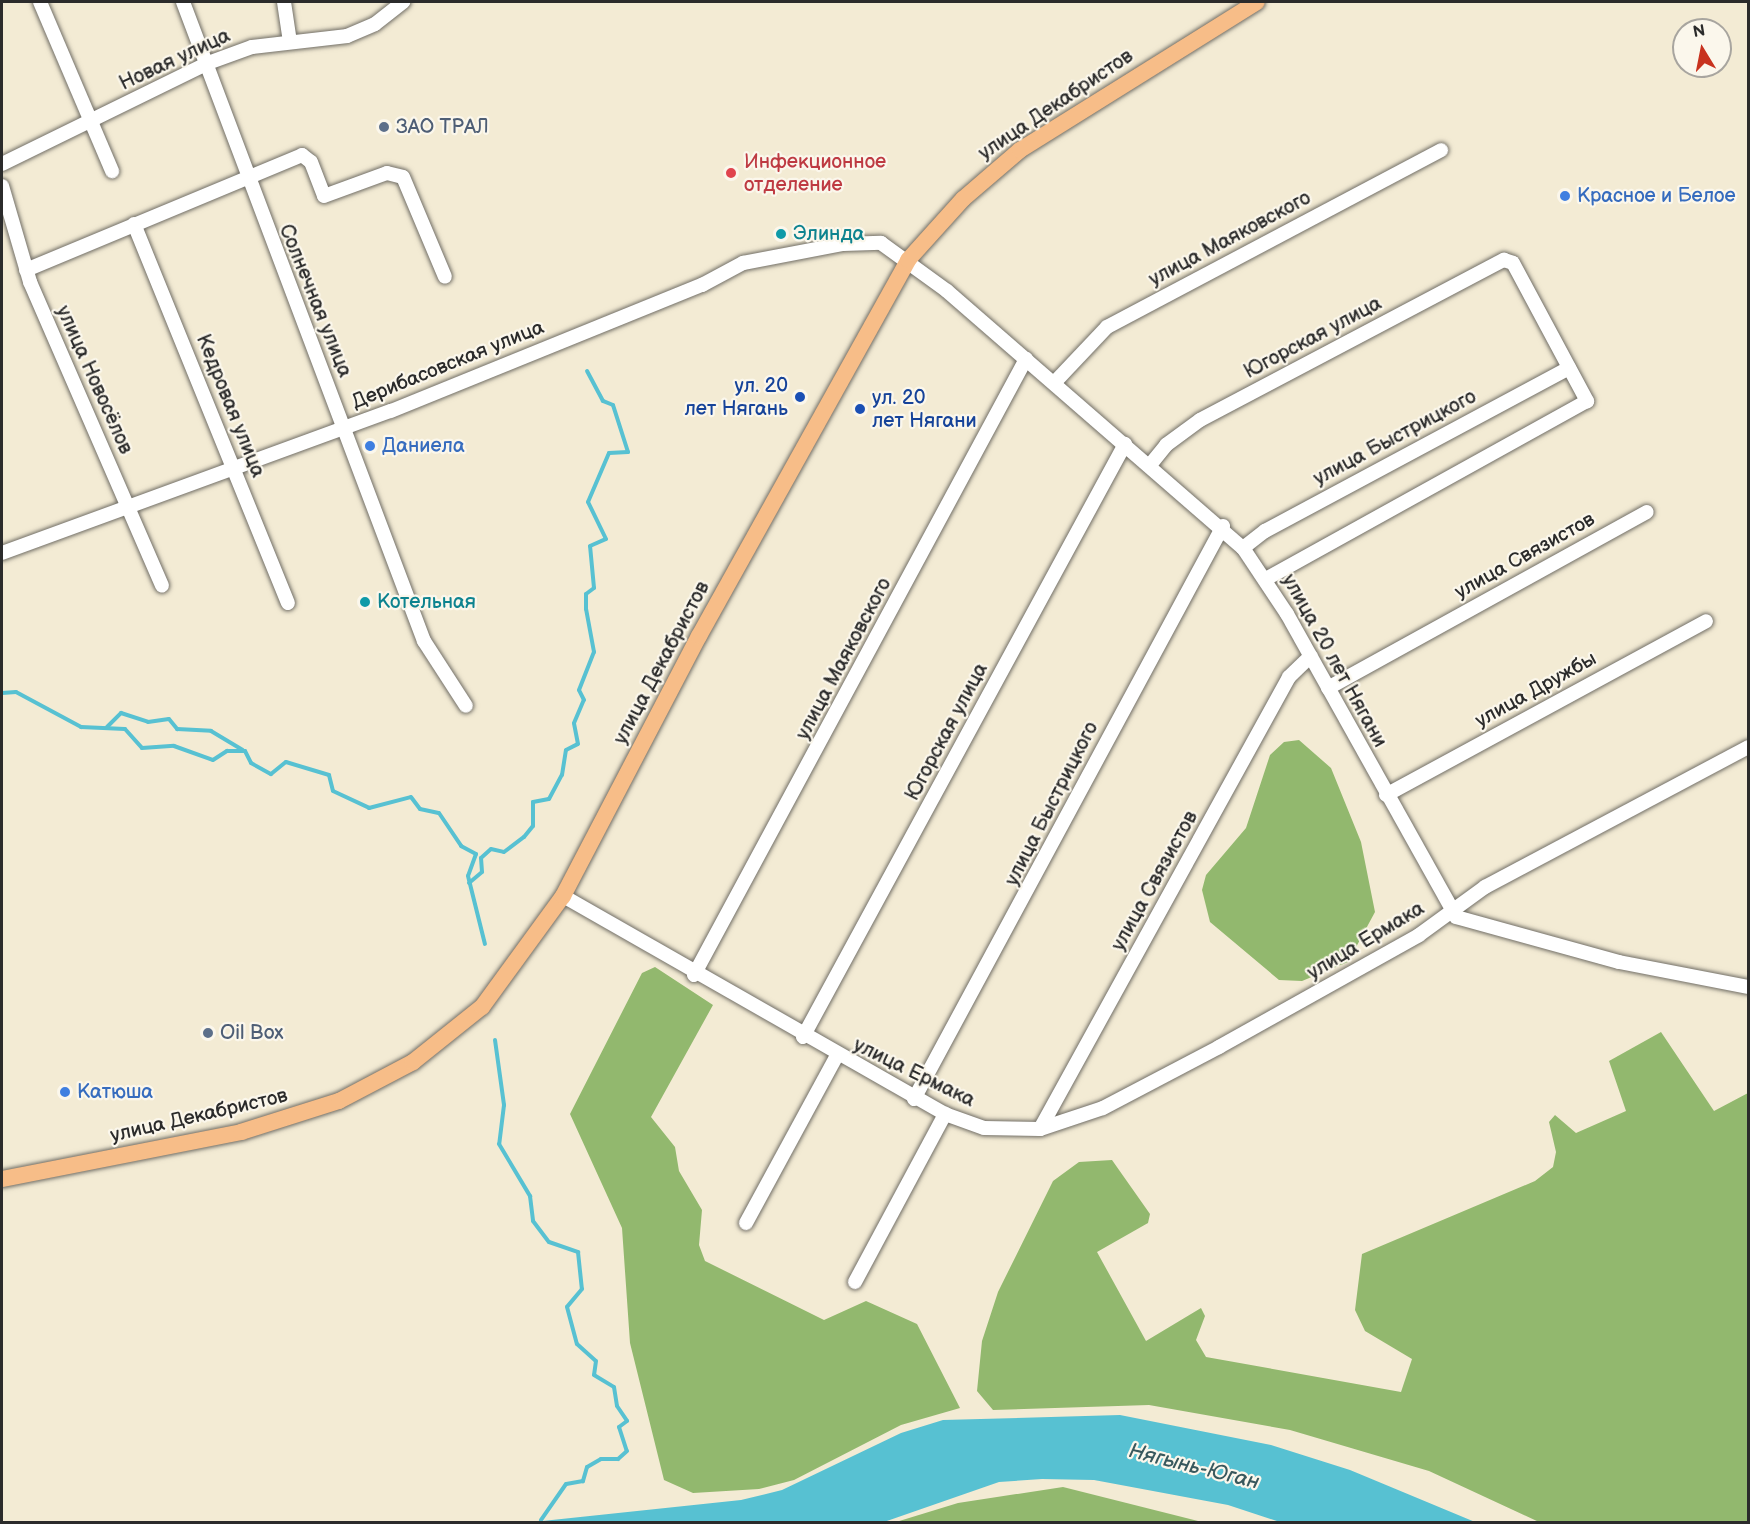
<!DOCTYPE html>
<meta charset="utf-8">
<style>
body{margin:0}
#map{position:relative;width:1750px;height:1524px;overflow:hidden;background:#f3ebd4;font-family:"Balsamiq Sans",sans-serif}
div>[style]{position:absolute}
.forest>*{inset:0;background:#92b86e}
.water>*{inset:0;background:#57c1d2}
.stream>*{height:4px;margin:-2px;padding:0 2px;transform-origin:2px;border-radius:2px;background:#57c1d2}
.roads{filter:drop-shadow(0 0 2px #716e66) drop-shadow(0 0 2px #716e66)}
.minor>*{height:14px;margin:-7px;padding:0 7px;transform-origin:7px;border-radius:7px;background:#fff}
.major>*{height:16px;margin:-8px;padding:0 8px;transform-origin:8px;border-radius:8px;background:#f7bd88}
.dots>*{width:16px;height:16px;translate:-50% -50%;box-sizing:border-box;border:3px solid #fbf7ec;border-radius:50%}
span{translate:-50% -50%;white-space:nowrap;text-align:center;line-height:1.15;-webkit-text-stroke:4.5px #fbf7ec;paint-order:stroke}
.street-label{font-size:20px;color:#2b2b2b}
.service-label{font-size:20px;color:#4e5e75}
.left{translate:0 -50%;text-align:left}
.health-label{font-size:20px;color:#be3a42}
.shop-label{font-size:20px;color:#366cbe}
.culture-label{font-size:20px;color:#0d838f}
.transit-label{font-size:20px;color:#164399}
.right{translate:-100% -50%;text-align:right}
.water-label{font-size:21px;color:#38585d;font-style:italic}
.frame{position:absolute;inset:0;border:3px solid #2b2b2b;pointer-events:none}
.north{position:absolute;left:1672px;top:18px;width:60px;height:60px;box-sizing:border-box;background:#fbf7ec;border:2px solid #a8a59f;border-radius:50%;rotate:350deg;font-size:16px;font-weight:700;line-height:24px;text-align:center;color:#2b2b2b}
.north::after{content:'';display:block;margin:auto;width:21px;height:27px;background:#c8321e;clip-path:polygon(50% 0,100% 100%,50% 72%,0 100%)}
</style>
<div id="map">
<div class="forest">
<i style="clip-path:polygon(1299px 740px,1331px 768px,1361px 842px,1375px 912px,1348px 962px,1302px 981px,1279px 980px,1210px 922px,1202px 890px,1206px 875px,1246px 828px,1270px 755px,1284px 742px)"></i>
<i style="clip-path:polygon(655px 967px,713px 1005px,651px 1117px,675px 1147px,679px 1171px,702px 1210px,699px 1245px,705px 1261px,824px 1320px,866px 1301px,917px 1324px,960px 1408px,901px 1425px,794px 1480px,759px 1489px,693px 1493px,664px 1480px,630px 1343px,622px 1228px,570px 1114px,642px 973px)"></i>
<i style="clip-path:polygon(1661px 1032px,1714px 1111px,1748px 1093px,1748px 1522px,1539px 1522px,1429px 1471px,1290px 1430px,1149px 1405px,993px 1410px,977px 1391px,982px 1341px,998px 1292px,1053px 1181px,1079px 1162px,1112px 1160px,1150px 1214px,1148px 1223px,1097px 1252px,1146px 1341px,1201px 1308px,1205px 1316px,1196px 1340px,1206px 1357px,1401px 1392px,1412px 1359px,1365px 1331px,1355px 1310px,1362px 1254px,1535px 1181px,1553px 1167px,1556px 1152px,1549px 1122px,1555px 1115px,1576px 1133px,1626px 1111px,1609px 1061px)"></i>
<i style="clip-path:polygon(1063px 1487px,1202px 1522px,896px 1522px,958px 1503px)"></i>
</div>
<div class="water">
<i style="clip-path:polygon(1120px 1415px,1271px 1445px,1350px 1470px,1475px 1522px,1280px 1522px,1228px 1505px,1094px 1480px,1042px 1479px,999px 1482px,884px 1522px,533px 1522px,741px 1500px,782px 1490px,901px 1433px,943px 1420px)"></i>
</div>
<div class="stream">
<i style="left:2px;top:693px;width:14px;rotate:-4deg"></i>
<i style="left:16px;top:692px;width:74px;rotate:28.3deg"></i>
<i style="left:81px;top:727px;width:44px;rotate:2.6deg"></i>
<i style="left:125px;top:729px;width:25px;rotate:48deg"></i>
<i style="left:142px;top:748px;width:32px;rotate:-4deg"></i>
<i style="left:174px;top:746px;width:41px;rotate:19.7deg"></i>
<i style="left:213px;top:760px;width:17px;rotate:-33deg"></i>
<i style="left:227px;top:751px;width:18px"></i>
<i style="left:245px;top:751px;width:13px;rotate:63deg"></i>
<i style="left:251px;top:763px;width:23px;rotate:29deg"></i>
<i style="left:271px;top:774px;width:19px;rotate:-39deg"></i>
<i style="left:286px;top:762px;width:45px;rotate:16.8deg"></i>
<i style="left:329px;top:775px;width:16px;rotate:76deg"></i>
<i style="left:333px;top:791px;width:40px;rotate:25deg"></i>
<i style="left:369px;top:808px;width:43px;rotate:-14.7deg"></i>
<i style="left:411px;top:797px;width:15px;rotate:53deg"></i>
<i style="left:420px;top:809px;width:19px;rotate:12deg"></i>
<i style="left:439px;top:813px;width:40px;rotate:56deg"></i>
<i style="left:461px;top:846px;width:17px;rotate:28deg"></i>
<i style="left:476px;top:854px;width:23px;rotate:110deg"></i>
<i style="left:468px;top:876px;width:70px;rotate:76deg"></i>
<i style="left:107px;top:727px;width:20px;rotate:-45deg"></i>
<i style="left:121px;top:713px;width:28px;rotate:18deg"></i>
<i style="left:148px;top:722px;width:21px;rotate:-8deg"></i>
<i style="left:169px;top:719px;width:13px;rotate:51deg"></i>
<i style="left:177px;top:729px;width:34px;rotate:3deg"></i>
<i style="left:211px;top:731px;width:37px;rotate:31deg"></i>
<i style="left:469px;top:883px;width:17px;rotate:-40deg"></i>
<i style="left:482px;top:872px;width:14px;rotate:-94deg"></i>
<i style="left:481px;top:858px;width:13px;rotate:-42deg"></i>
<i style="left:491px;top:849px;width:13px;rotate:13deg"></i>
<i style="left:504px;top:852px;width:25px;rotate:-37deg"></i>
<i style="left:524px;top:837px;width:14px;rotate:-51deg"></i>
<i style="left:533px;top:826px;width:24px;rotate:-90deg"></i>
<i style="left:533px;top:802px;width:16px;rotate:-11deg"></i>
<i style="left:549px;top:799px;width:27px;rotate:-62deg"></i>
<i style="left:562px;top:775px;width:25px;rotate:-81deg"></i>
<i style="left:566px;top:750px;width:13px;rotate:-27deg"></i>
<i style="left:578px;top:744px;width:21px;rotate:-101deg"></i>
<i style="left:574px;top:723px;width:25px;rotate:-67deg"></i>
<i style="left:584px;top:700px;width:11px;rotate:-117deg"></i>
<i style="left:579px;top:690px;width:41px;rotate:-68.5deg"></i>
<i style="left:594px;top:652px;width:44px;rotate:-100.5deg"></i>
<i style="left:586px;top:609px;width:15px;rotate:-90deg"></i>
<i style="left:586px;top:594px;width:10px;rotate:-37deg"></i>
<i style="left:594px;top:588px;width:42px;rotate:-95.4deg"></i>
<i style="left:590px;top:546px;width:17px;rotate:-24deg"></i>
<i style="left:606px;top:539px;width:41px;rotate:-115.9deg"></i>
<i style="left:588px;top:502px;width:53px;rotate:-66.8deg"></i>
<i style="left:609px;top:453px;width:19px;rotate:-3deg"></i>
<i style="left:628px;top:452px;width:49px;rotate:-107.7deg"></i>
<i style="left:613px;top:405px;width:11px;rotate:-158deg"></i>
<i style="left:603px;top:401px;width:34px;rotate:-118deg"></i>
<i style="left:495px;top:1040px;width:66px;rotate:82.1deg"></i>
<i style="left:504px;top:1105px;width:39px;rotate:97deg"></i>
<i style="left:499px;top:1144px;width:61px;rotate:59.2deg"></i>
<i style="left:530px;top:1196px;width:25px;rotate:83deg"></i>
<i style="left:533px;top:1221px;width:26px;rotate:53deg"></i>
<i style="left:549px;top:1242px;width:31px;rotate:19deg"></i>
<i style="left:578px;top:1252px;width:37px;rotate:84deg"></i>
<i style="left:582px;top:1289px;width:23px;rotate:130deg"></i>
<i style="left:567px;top:1307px;width:38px;rotate:75deg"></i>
<i style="left:577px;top:1344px;width:25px;rotate:42deg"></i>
<i style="left:596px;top:1361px;width:14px;rotate:98deg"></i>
<i style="left:594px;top:1375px;width:23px;rotate:31deg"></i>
<i style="left:614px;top:1387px;width:19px;rotate:81deg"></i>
<i style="left:617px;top:1406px;width:18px;rotate:56deg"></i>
<i style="left:627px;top:1421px;width:10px;rotate:143deg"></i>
<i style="left:619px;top:1427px;width:25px;rotate:72deg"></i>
<i style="left:627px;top:1451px;width:12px;rotate:138deg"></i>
<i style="left:618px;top:1459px;width:17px;rotate:180deg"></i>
<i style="left:601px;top:1459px;width:16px;rotate:150deg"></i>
<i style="left:587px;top:1467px;width:15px;rotate:106deg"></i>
<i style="left:583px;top:1481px;width:17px;rotate:170deg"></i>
<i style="left:566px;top:1484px;width:44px;rotate:124.8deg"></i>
</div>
<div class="roads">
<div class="minor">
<i style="left:40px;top:2px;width:184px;rotate:66.9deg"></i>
<i style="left:183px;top:2px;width:683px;rotate:69.34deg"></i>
<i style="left:424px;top:641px;width:77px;rotate:57.1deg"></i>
<i style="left:284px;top:2px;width:40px;rotate:81.5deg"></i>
<i style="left:2px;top:164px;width:229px;rotate:-26.1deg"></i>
<i style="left:208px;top:63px;width:47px;rotate:-20deg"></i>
<i style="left:252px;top:47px;width:96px;rotate:-6.6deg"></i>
<i style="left:347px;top:36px;width:30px;rotate:-23deg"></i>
<i style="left:375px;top:24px;width:36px;rotate:-38deg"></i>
<i style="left:2px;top:186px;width:100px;rotate:73.7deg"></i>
<i style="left:30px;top:282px;width:331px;rotate:66.5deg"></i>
<i style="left:134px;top:224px;width:409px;rotate:67.9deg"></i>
<i style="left:26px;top:270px;width:299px;rotate:-22.6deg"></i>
<i style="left:302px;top:155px;width:11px;rotate:38deg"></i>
<i style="left:311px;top:162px;width:36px;rotate:69deg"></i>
<i style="left:324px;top:196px;width:67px;rotate:-20.1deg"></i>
<i style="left:387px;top:173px;width:16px;rotate:14deg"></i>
<i style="left:403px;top:177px;width:108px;rotate:67.2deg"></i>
<i style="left:1054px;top:383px;width:77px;rotate:-46.6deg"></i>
<i style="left:1107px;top:327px;width:378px;rotate:-27.9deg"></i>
<i style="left:1150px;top:465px;width:26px;rotate:-51deg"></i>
<i style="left:1166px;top:445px;width:42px;rotate:-36.3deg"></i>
<i style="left:1200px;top:420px;width:344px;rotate:-27.8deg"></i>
<i style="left:1504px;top:260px;width:9px;rotate:18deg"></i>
<i style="left:1513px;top:263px;width:157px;rotate:61.8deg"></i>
<i style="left:1587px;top:401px;width:367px;rotate:151deg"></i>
<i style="left:1243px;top:548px;width:28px;rotate:-38deg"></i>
<i style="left:1265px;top:531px;width:345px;rotate:-28.2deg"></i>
<i style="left:2px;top:553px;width:414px;rotate:-20.1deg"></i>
<i style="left:391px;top:411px;width:336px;rotate:-22.1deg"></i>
<i style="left:702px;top:285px;width:47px;rotate:-28.2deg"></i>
<i style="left:743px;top:263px;width:102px;rotate:-10.8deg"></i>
<i style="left:843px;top:244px;width:38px;rotate:-2deg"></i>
<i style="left:881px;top:243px;width:82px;rotate:36deg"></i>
<i style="left:947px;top:291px;width:392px;rotate:41deg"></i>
<i style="left:1243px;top:548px;width:79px;rotate:56.3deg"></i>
<i style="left:1287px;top:614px;width:347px;rotate:60.8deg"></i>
<i style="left:1456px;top:917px;width:169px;rotate:15.4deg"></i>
<i style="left:1619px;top:962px;width:131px;rotate:11deg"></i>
<i style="left:1328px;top:688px;width:364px;rotate:-28.9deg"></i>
<i style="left:1386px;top:795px;width:364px;rotate:-28.5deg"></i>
<i style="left:563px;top:896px;width:440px;rotate:29.7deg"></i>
<i style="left:945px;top:1114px;width:41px;rotate:19.7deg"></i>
<i style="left:984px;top:1128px;width:56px;rotate:1deg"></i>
<i style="left:1040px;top:1129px;width:66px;rotate:-18.4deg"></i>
<i style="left:1103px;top:1108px;width:131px;rotate:-27.7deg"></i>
<i style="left:1219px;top:1047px;width:229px;rotate:-29.2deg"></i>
<i style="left:1419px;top:935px;width:82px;rotate:-36deg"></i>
<i style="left:1485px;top:887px;width:298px;rotate:-28deg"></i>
<i style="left:694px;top:975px;width:700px;rotate:-61.68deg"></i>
<i style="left:803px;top:1037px;width:675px;rotate:-61.5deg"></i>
<i style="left:914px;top:1099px;width:651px;rotate:-61.66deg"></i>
<i style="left:1040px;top:1129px;width:516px;rotate:-61.15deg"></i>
<i style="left:1289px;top:677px;width:30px;rotate:-44deg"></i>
<i style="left:746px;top:1223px;width:189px;rotate:-61.5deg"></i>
<i style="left:855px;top:1282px;width:191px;rotate:-61.8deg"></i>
</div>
<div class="major">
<i style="left:2px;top:1179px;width:244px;rotate:-11.1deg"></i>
<i style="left:241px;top:1132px;width:103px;rotate:-17.6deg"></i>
<i style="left:339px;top:1101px;width:84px;rotate:-27.8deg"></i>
<i style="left:413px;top:1062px;width:88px;rotate:-38.6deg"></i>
<i style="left:482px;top:1007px;width:137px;rotate:-53.9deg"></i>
<i style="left:563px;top:896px;width:293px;rotate:-62.4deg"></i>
<i style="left:699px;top:636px;width:430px;rotate:-60.9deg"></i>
<i style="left:908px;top:260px;width:82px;rotate:-48deg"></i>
<i style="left:963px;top:199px;width:75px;rotate:-40.7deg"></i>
<i style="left:1020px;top:150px;width:279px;rotate:-32deg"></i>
</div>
</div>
<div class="dots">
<i style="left:384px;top:127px;background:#5c6f8a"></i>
<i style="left:731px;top:173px;background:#e0444e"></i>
<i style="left:1565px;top:196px;background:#3f7fe0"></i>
<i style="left:781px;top:234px;background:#0f9aa8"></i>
<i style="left:800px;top:397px;background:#1a4fb4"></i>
<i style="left:860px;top:409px;background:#1a4fb4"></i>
<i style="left:370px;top:446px;background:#3f7fe0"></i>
<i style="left:365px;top:602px;background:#0f9aa8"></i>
<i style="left:208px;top:1033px;background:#5c6f8a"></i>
<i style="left:65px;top:1092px;background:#3f7fe0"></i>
</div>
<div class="street-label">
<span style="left:175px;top:60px;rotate:-25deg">Новая улица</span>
<span style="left:1056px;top:105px;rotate:-34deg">улица Декабристов</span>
<span style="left:1230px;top:239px;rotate:-28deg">улица Маяковского</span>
<span style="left:315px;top:301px;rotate:68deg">Солнечная улица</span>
<span style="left:1313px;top:338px;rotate:-28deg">Югорская улица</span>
<span style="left:448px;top:365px;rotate:-22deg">Дерибасовская улица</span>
<span style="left:94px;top:380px;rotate:66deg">улица Новосёлов</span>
<span style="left:230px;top:406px;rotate:68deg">Кедровая улица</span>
<span style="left:1395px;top:438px;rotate:-28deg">улица Быстрицкого</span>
<span style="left:1525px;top:556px;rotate:-29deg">улица Связистов</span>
<span style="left:844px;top:659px;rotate:-62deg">улица Маяковского</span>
<span style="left:1334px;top:661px;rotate:61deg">улица 20 лет Нягани</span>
<span style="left:662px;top:663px;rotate:-62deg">улица Декабристов</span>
<span style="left:1536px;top:690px;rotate:-29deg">улица Дружбы</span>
<span style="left:947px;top:732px;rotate:-62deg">Югорская улица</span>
<span style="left:1052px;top:804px;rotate:-63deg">улица Быстрицкого</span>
<span style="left:1155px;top:881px;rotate:-61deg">улица Связистов</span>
<span style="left:1366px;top:941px;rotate:-31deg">улица Ермака</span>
<span style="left:914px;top:1073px;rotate:26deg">улица Ермака</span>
<span style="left:199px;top:1116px;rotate:-13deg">улица Декабристов</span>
</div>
<div class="service-label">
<span class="left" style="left:396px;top:127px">ЗАО ТРАЛ</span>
<span class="left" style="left:220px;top:1033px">Oil Box</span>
</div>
<div class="health-label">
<span class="left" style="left:744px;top:174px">Инфекционное<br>отделение</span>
</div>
<div class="shop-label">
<span class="left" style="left:1577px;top:196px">Красное и Белое</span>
<span class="left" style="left:382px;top:446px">Даниела</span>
<span class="left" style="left:77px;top:1092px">Катюша</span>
</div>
<div class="culture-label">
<span class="left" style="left:793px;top:234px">Элинда</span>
<span class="left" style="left:377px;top:602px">Котельная</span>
</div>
<div class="transit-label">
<span class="right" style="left:788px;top:398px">ул. 20<br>лет Нягань</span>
<span class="left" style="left:872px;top:410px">ул. 20<br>лет Нягани</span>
</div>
<div class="water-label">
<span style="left:1194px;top:1467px;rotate:14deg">Нягынь-Юган</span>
</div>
<div class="frame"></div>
<div class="north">N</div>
</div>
